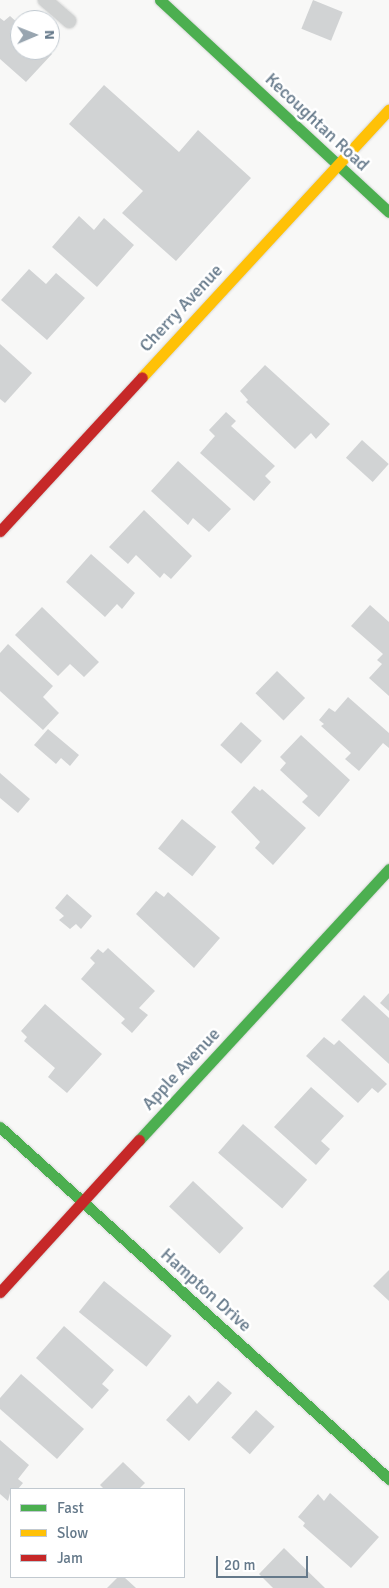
<!DOCTYPE html>
<style>
body{margin:0}
#map{position:relative;width:389px;height:1588px;overflow:hidden;background:#f8f8f7;font-family:Signika,sans-serif}
div>[style]{position:absolute}
.building>*{inset:0;background:#d1d3d4;transform-origin:0 0}
.roads{filter:drop-shadow(0 0 1px #d5d6d6) drop-shadow(0 0 1px #d5d6d6)}
.lane>*{height:14px;margin:-7px;padding:0 7px;transform-origin:7px;border-radius:7px;background:#d0d2d2}
.fast>*{height:11px;margin:-5.5px;padding:0 5.5px;transform-origin:5.5px;border-radius:5.5px;background:#4caf50}
.slow>*{height:11px;margin:-5.5px;padding:0 5.5px;transform-origin:5.5px;border-radius:5.5px;background:#ffc107}
.jam>*{height:11px;margin:-5.5px;padding:0 5.5px;transform-origin:5.5px;border-radius:5.5px;background:#c62828}
span{translate:-50% -50%;white-space:nowrap;text-align:center;line-height:1.15;-webkit-text-stroke:5px #fff;paint-order:stroke}
.street-label{font-size:18px;color:#65798a}
.legend{position:absolute;left:10px;top:1488px;width:175px;height:90px;box-sizing:border-box;background:#fff;border:1px solid #c1c9d0;margin:0;padding:6px 9px;list-style:none;font-size:15px;color:#65798a}
.legend li{display:flex;align-items:center;gap:10px;height:25px}
.legend b{width:25px;border:1px solid #c1c9d0}
.north{position:absolute;left:10px;top:10px;width:50px;height:50px;box-sizing:border-box;background:#fff;border:1px solid #c1c9d0;border-radius:50%;rotate:89deg;font-size:14px;font-weight:700;line-height:20px;text-align:center;color:#65798a}
.north::after{content:'';display:block;margin:auto;width:18px;height:22px;background:#98a5b0;clip-path:polygon(50% 0,100% 100%,50% 72%,0 100%)}
.scale{position:absolute;left:216px;top:1556px;width:92px;height:22px;box-sizing:border-box;border:2px solid #65798a;border-top:0;padding-left:6px;font-size:15px;line-height:18px;white-space:nowrap;color:#65798a;-webkit-text-stroke:4px #fff;paint-order:stroke}
</style>
<div id="map">
<div class="building">
<i style="left:313px;top:0;width:32px;height:31px;rotate:22deg"></i>
<i style="clip-path:polygon(10px 16px,20px 25px,20px 50px,47px 50px,52px 54px,26px 82px,0 59px,0 18px,4px 21px)"></i>
<i style="clip-path:polygon(104px 85px,179px 152px,198px 130px,251px 178px,176px 261px,122px 213px,143px 191px,69px 124px)"></i>
<i style="clip-path:polygon(79px 216px,94px 230px,104px 218px,134px 245px,97px 287px,52px 247px)"></i>
<i style="clip-path:polygon(29px 269px,46px 284px,56px 273px,85px 298px,47px 340px,1px 300px)"></i>
<i style="clip-path:polygon(0 344px,32px 373px,5px 403px,0 399px)"></i>
<i style="clip-path:polygon(265px 365px,330px 424px,316px 439px,311px 433px,295px 449px,246px 402px,248px 400px,240px 391px)"></i>
<i style="clip-path:polygon(226px 412px,236px 421px,231px 426px,275px 466px,265px 476px,271px 482px,254px 501px,200px 453px,215px 436px,209px 430px)"></i>
<i style="left:362px;top:440px;width:36px;height:24px;rotate:42deg"></i>
<i style="clip-path:polygon(178px 461px,231px 509px,209px 532px,193px 518px,188px 525px,151px 491px)"></i>
<i style="clip-path:polygon(144px 510px,192px 556px,171px 579px,164px 573px,160px 578px,136px 555px,128px 564px,109px 547px)"></i>
<i style="clip-path:polygon(91px 554px,135px 593px,122px 609px,117px 604px,105px 617px,66px 582px)"></i>
<i style="clip-path:polygon(370px 605px,389px 622px,389px 696px,369px 678px,382px 664px,377px 660px,383px 654px,351px 626px)"></i>
<i style="clip-path:polygon(42px 607px,99px 662px,84px 677px,70px 664px,58px 676px,15px 635px)"></i>
<i style="clip-path:polygon(8px 644px,53px 686px,43px 697px,59px 713px,43px 730px,0 691px,0 653px)"></i>
<i style="left:277px;top:671px;width:39px;height:31px;rotate:44deg"></i>
<i style="clip-path:polygon(348px 697px,389px 733px,389px 748px,383px 743px,359px 771px,345px 759px,351px 753px,321px 726px,324px 724px,319px 720px,329px 708px,335px 712px)"></i>
<i style="left:241px;top:722px;width:28px;height:31px;rotate:42deg"></i>
<i style="clip-path:polygon(48px 729px,79px 755px,70px 766px,61px 758px,56px 764px,34px 745px)"></i>
<i style="clip-path:polygon(301px 735px,350px 780px,319px 817px,302px 802px,308px 796px,280px 770px,286px 763px,280px 757px)"></i>
<i style="clip-path:polygon(0 773px,30px 799px,18px 813px,0 798px)"></i>
<i style="clip-path:polygon(254px 786px,260px 791px,262px 789px,306px 828px,273px 865px,255px 848px,260px 842px,231px 812px)"></i>
<i style="left:182px;top:819px;width:44px;height:38px;rotate:39deg"></i>
<i style="clip-path:polygon(156px 891px,164px 897px,168px 892px,220px 938px,194px 968px,136px 914px)"></i>
<i style="clip-path:polygon(67px 894px,92px 916px,81px 929px,76px 924px,70px 929px,59px 920px,64px 916px,55px 908px)"></i>
<i style="clip-path:polygon(108px 948px,155px 991px,139px 1008px,148px 1015px,132px 1033px,121px 1023px,125px 1019px,81px 979px,95px 963px,90px 958px,98px 949px,103px 953px)"></i>
<i style="clip-path:polygon(389px 993px,389px 1011px,380px 1003px)"></i>
<i style="clip-path:polygon(364px 995px,389px 1018px,389px 1064px,341px 1020px)"></i>
<i style="clip-path:polygon(45px 1004px,102px 1054px,67px 1093px,48px 1077px,55px 1068px,24px 1041px,27px 1037px,21px 1031px)"></i>
<i style="clip-path:polygon(324px 1037px,334px 1045px,339px 1040px,387px 1084px,378px 1093px,372px 1088px,358px 1103px,306px 1056px)"></i>
<i style="clip-path:polygon(311px 1087px,344px 1116px,321px 1141px,330px 1149px,316px 1165px,274px 1127px)"></i>
<i style="left:243px;top:1124px;width:85px;height:38px;rotate:41deg"></i>
<i style="left:193px;top:1181px;width:69px;height:35px;rotate:43deg"></i>
<i style="clip-path:polygon(389px 1270px,389px 1301px,373px 1286px)"></i>
<i style="left:104px;top:1281px;width:87px;height:40px;rotate:39deg"></i>
<i style="clip-path:polygon(64px 1326px,114px 1370px,102px 1384px,109px 1390px,92px 1409px,36px 1358px)"></i>
<i style="clip-path:polygon(21px 1374px,84px 1429px,57px 1459px,0 1409px,0 1398px)"></i>
<i style="clip-path:polygon(218px 1381px,232px 1393px,189px 1441px,166px 1420px,189px 1395px,197px 1404px)"></i>
<i style="left:256px;top:1410px;width:25px;height:37px;rotate:42deg"></i>
<i style="clip-path:polygon(0 1440px,29px 1465px,18px 1479px,23px 1483px,18px 1489px,11px 1489px,8px 1501px,0 1494px)"></i>
<i style="clip-path:polygon(123px 1462px,145px 1483px,139px 1489px,104px 1489px,100px 1485px)"></i>
<i style="clip-path:polygon(330px 1493px,379px 1537px,351px 1568px,303px 1526px,305px 1523px,298px 1517px,318px 1494px,324px 1501px)"></i>
<i style="clip-path:polygon(284px 1548px,325px 1588px,273px 1588px,259px 1574px)"></i>
<i style="clip-path:polygon(118px 1577px,124px 1577px,136px 1588px,107px 1588px)"></i>
</div>
<div class="roads">
<div class="lane">
<i style="left:45px;top:0;width:32px;rotate:41deg"></i>
</div>
<div class="fast">
<i style="left:160px;top:0;width:312px;rotate:42.8deg"></i>
<i style="left:0;top:1127px;width:525px;rotate:42.14deg"></i>
<i style="left:139px;top:1140px;width:369px;rotate:-47.3deg"></i>
</div>
<div class="slow">
<i style="left:142px;top:377px;width:364px;rotate:-47.3deg"></i>
</div>
<div class="jam">
<i style="left:0;top:531px;width:209px;rotate:-47.3deg"></i>
<i style="left:0;top:1292px;width:206px;rotate:-47.6deg"></i>
</div>
</div>
<div class="street-label">
<span style="left:317px;top:122px;rotate:43deg">Kecoughtan Road</span>
<span style="left:181px;top:308px;rotate:-47deg">Cherry Avenue</span>
<span style="left:181px;top:1069px;rotate:-47deg">Apple Avenue</span>
<span style="left:206px;top:1290px;rotate:42deg">Hampton Drive</span>
</div>
<ul class="legend">
<li><b style="height:6px;background:#4caf50"></b>Fast</li>
<li><b style="height:6px;background:#ffc107"></b>Slow</li>
<li><b style="height:6px;background:#c62828"></b>Jam</li>
</ul>
<div class="north">N</div>
<div class="scale">20 m</div>
</div>
